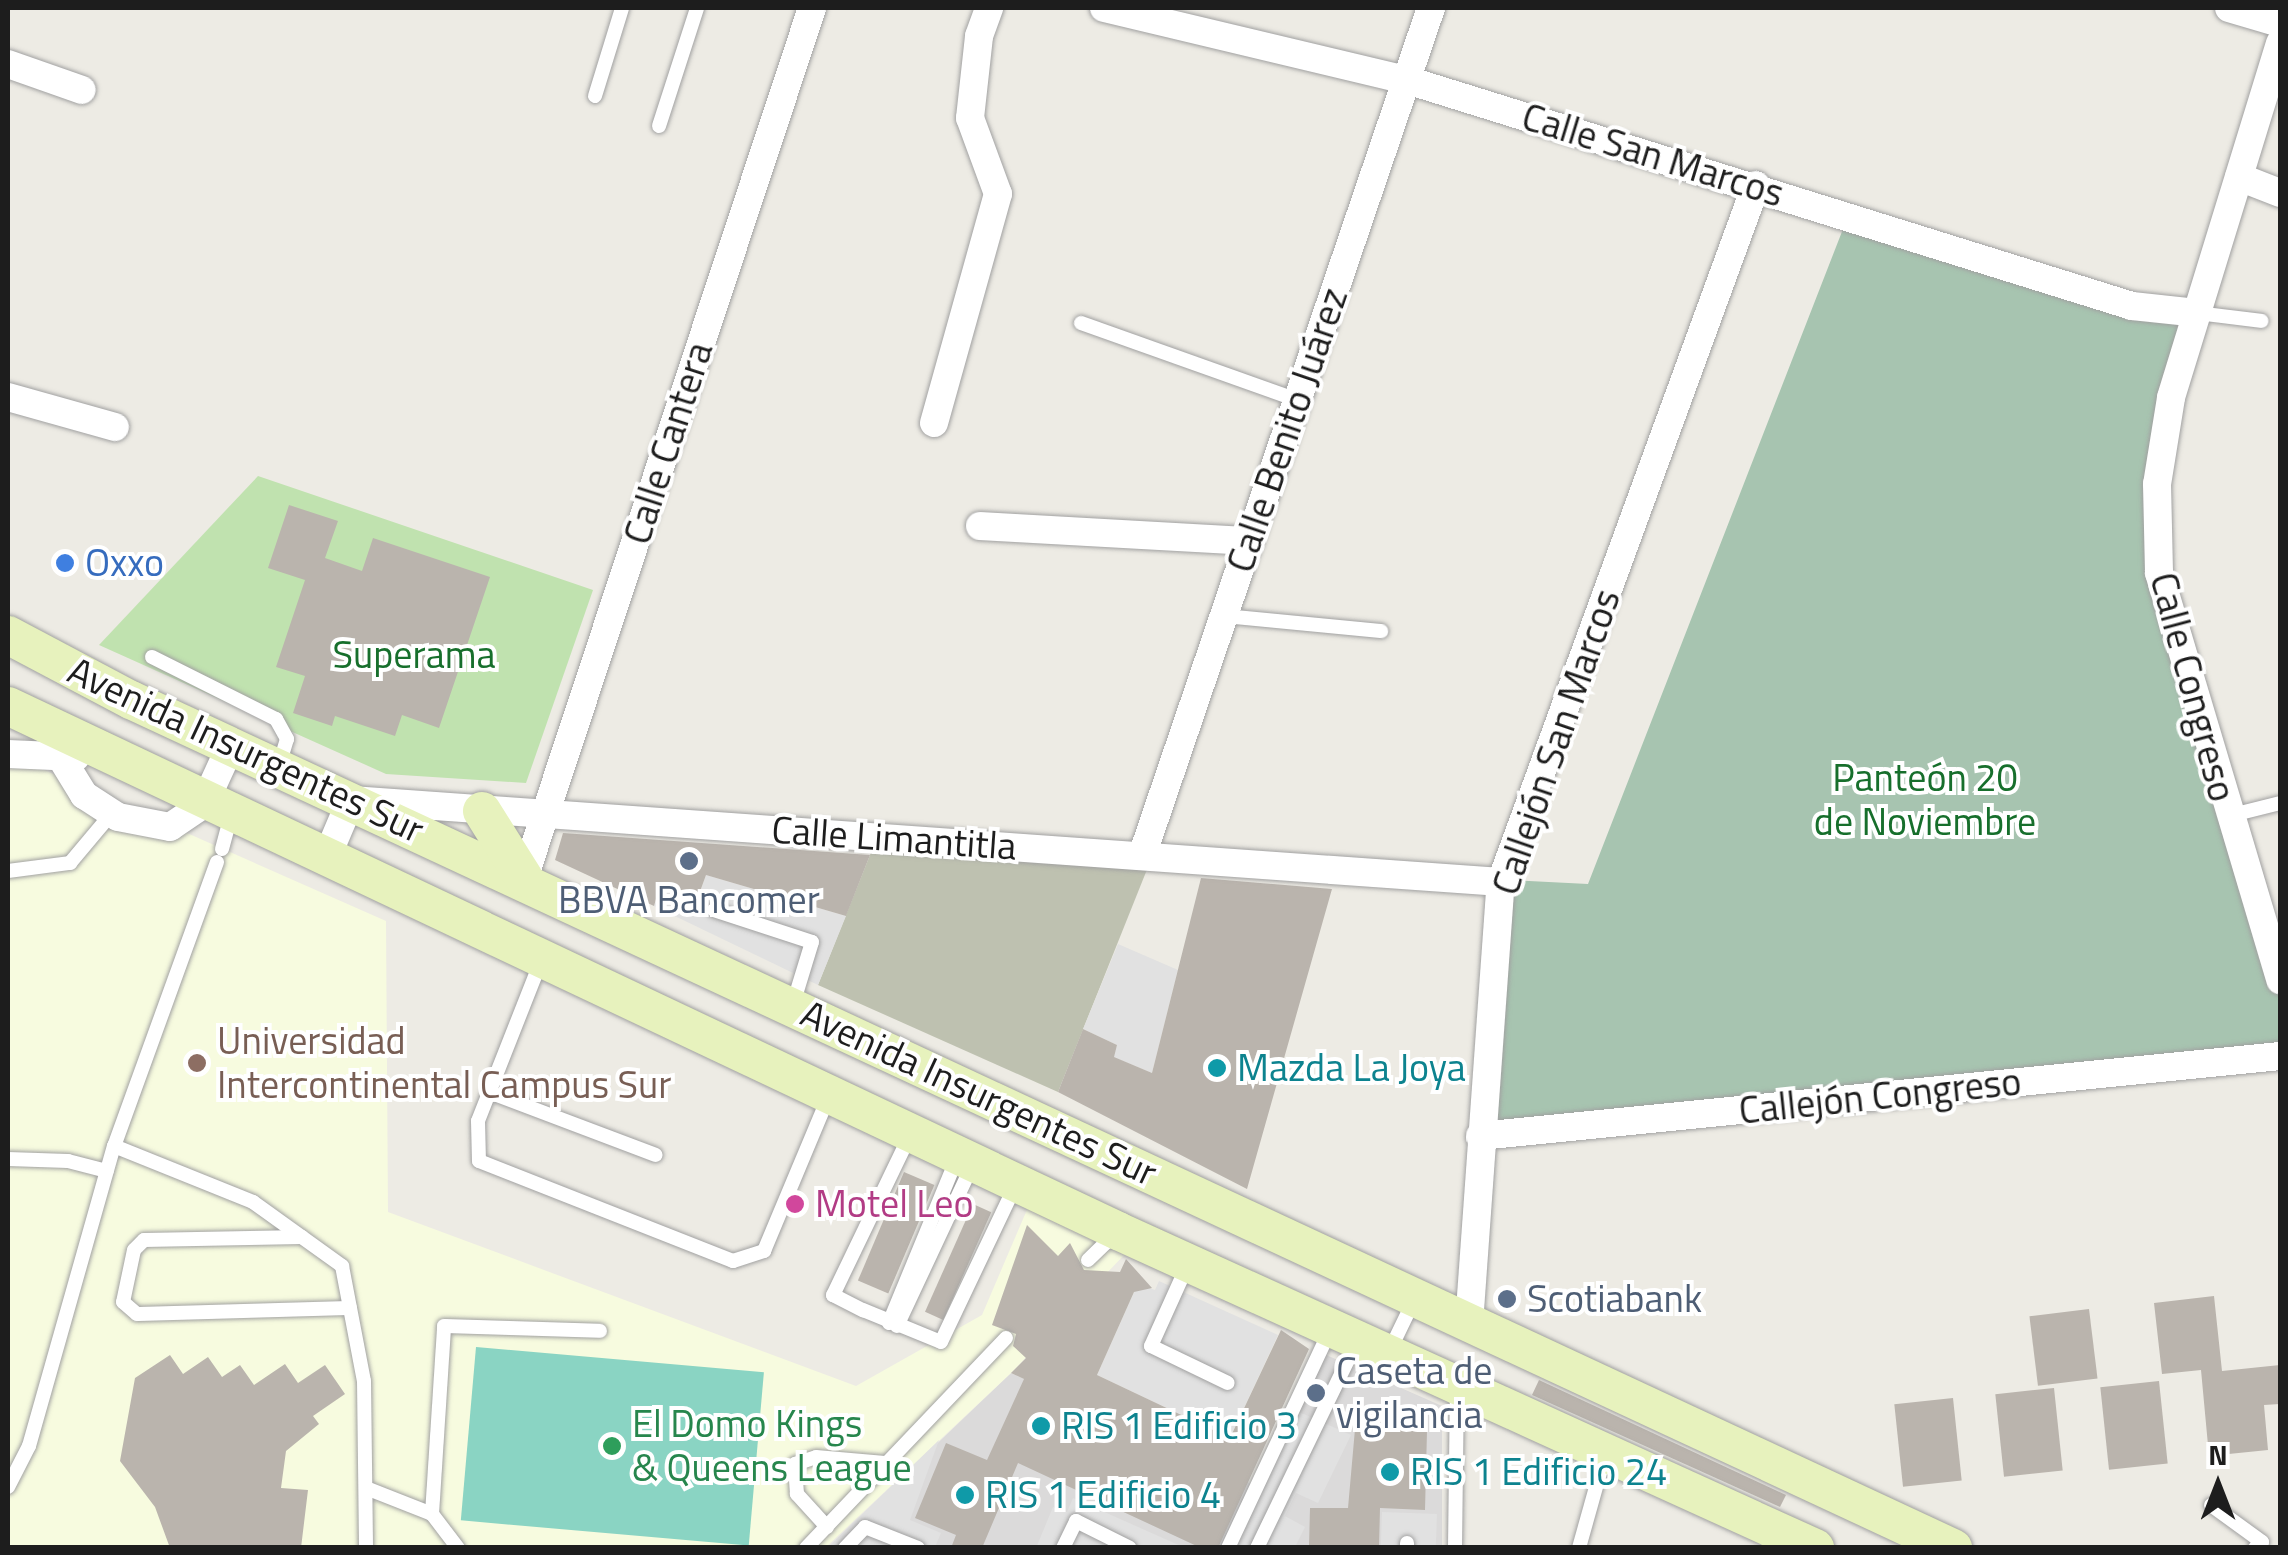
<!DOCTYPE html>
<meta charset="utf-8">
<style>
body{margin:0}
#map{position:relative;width:2288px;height:1555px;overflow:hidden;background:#edebe4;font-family:"Titillium Web",sans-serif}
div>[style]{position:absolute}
.residential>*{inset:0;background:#dbdada}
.education>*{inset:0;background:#f7fbdf}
.construction>*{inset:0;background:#bec1b0}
.grass>*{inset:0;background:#c0e2af}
.cemetery>*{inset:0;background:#a7c4b0}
.pitch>*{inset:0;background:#8ad4c3;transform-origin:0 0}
.parking>*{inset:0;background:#e1e1e1;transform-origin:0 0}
.building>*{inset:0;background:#bab4ad;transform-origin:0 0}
.roads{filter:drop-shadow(0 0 2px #a1a1a1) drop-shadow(0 0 2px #a1a1a1)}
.lane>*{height:14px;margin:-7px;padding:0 7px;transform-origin:7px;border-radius:7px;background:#fff}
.street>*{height:28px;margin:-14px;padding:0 14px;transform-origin:14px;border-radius:14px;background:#fff}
.secondary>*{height:38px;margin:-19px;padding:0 19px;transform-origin:19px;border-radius:19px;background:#e7f2bd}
.dots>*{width:28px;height:28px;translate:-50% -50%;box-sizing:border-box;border:5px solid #fff;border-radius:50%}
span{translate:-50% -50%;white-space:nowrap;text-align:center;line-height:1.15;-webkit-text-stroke:8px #fff;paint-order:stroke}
.street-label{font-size:38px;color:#1d1d1d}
.shop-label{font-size:38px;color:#366cbe}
.left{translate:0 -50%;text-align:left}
.park-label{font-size:38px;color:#176f2c}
.service-label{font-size:38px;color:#4e5e75}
.education-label{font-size:38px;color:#785e54}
.culture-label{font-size:38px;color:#0d838f}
.hotel-label{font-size:38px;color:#b23c85}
.leisure-label{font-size:38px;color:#27864d}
.frame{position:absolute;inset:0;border:10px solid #1d1d1d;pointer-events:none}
.north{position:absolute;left:2168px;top:1435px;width:100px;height:100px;-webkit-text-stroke:8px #fff;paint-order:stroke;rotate:0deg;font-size:28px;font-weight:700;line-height:40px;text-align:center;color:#1d1d1d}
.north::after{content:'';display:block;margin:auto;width:35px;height:45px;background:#1d1d1d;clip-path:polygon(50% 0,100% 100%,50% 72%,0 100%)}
</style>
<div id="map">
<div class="residential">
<i style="clip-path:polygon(1324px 1354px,1442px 1406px,1442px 1547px,828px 1548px,1011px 1373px,1252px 1484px)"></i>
</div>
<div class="education">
<i style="clip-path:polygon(8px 754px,386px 921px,388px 1212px,856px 1386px,982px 1315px,1029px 1205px,1126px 1253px,1011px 1373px,826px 1547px,8px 1548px)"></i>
</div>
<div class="construction">
<i style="clip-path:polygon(874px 845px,1148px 867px,1058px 1092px,818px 985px)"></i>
</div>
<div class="grass">
<i style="clip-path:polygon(258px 476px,593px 590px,526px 783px,386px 774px,99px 645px)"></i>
</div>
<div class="cemetery">
<i style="clip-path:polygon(1843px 229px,2195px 320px,2157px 576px,2280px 989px,2280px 1051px,1489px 1129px,1510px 880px,1588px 884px)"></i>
</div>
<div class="pitch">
<i style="left:476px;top:1347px;width:289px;height:174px;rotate:5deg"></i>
</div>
<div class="parking">
<i style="clip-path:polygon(706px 875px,846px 916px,818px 985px,654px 906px,661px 886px,698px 897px)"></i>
<i style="clip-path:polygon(1118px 944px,1178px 970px,1152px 1073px,1113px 1057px,1117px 1045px,1083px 1029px)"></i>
<i style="clip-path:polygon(1159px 1281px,1278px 1335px,1230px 1438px,1097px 1375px,1134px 1292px,1144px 1286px,1155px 1290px)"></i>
<i style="clip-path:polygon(1297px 1411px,1351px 1435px,1318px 1503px,1296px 1493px,1285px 1516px,1305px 1527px,1295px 1547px,1233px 1548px)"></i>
<i style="clip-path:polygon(939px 1440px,910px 1520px,941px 1533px,935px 1547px,827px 1548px)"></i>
<i style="clip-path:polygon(1073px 1498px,1183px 1547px,1036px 1548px,1053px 1507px,1067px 1512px)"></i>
<i style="left:1382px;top:1512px;width:55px;height:36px;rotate:2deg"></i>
</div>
<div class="building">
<i style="clip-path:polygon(289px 505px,338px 521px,325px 558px,362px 571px,373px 538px,490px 577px,439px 728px,402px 715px,395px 736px,335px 716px,332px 726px,293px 713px,305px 676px,276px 667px,305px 580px,268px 568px)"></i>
<i style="clip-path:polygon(563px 833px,870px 855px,846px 916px,706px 875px,698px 897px,660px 885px,654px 906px,555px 860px)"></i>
<i style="clip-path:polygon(1201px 878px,1332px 889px,1247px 1189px,1058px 1092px,1083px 1029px,1117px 1045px,1114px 1057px,1152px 1073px)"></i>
<i style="left:904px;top:1172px;width:33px;height:118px;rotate:23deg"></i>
<i style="left:973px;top:1204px;width:20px;height:118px;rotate:24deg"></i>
<i style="clip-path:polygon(1027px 1225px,1058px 1256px,1070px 1243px,1084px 1270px,1120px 1272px,1126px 1259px,1152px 1288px,1134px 1292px,1097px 1375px,1230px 1438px,1281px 1330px,1309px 1349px,1218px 1548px,1201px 1548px,1018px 1463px,982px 1548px,951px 1548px,956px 1535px,915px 1518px,946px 1443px,987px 1460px,1024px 1379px,1011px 1373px,1026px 1358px,1013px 1346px,1016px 1334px,992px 1325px)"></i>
<i style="clip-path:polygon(2214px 1296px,2222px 1371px,2280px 1365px,2280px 1404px,2264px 1405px,2268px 1450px,2209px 1456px,2201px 1370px,2162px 1374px,2154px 1303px)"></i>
<i style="left:2089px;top:1309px;width:70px;height:60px;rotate:83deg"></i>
<i style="clip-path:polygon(170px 1355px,183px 1374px,208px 1357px,222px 1377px,240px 1365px,254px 1385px,285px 1364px,298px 1383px,325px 1365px,345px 1394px,313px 1416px,319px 1424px,286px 1451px,281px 1488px,308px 1490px,301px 1548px,170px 1548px,155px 1507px,120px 1461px,135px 1378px)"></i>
<i style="clip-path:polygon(1539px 1380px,1786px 1495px,1780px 1507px,1532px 1395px)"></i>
<i style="left:2159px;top:1381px;width:83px;height:59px;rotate:84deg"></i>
<i style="left:2054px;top:1388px;width:83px;height:59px;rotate:84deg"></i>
<i style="left:1953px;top:1398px;width:83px;height:59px;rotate:84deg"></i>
<i style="clip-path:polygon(1355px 1429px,1427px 1431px,1425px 1510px,1380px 1508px,1379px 1548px,1309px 1548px,1310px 1508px,1348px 1508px)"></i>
</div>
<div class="roads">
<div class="lane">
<i style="left:595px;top:96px;width:92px;rotate:-72.9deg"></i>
<i style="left:659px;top:126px;width:124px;rotate:-72.1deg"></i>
<i style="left:2197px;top:313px;width:65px;rotate:7deg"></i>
<i style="left:1081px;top:323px;width:229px;rotate:19.6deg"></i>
<i style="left:1224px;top:616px;width:158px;rotate:5.5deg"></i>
<i style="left:152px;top:657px;width:139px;rotate:26.6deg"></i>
<i style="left:276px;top:719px;width:23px;rotate:61deg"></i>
<i style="left:287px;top:739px;width:28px;rotate:107deg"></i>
<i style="left:2228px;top:816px;width:54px;rotate:-14deg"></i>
<i style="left:222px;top:849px;width:34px;rotate:-75deg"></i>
<i style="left:217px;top:862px;width:302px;rotate:109.9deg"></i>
<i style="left:114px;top:1146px;width:150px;rotate:21.9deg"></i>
<i style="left:253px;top:1202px;width:110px;rotate:35.7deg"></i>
<i style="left:342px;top:1266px;width:117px;rotate:79.2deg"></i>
<i style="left:364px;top:1381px;width:167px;rotate:89.3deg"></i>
<i style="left:8px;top:871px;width:63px;rotate:-7.4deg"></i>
<i style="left:70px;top:863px;width:65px;rotate:-50deg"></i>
<i style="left:714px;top:910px;width:103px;rotate:18.1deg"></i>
<i style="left:812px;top:942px;width:65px;rotate:107deg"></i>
<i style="left:541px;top:961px;width:172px;rotate:111.5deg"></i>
<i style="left:478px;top:1121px;width:40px;rotate:88.6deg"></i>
<i style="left:479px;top:1161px;width:273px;rotate:21.5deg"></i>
<i style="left:733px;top:1261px;width:33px;rotate:-18deg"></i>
<i style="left:764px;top:1251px;width:166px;rotate:-67.3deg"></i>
<i style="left:489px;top:1092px;width:178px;rotate:20.7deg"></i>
<i style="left:911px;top:1133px;width:180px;rotate:115.7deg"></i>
<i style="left:833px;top:1295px;width:34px;rotate:27deg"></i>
<i style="left:863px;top:1310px;width:84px;rotate:22.3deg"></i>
<i style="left:941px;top:1342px;width:175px;rotate:-64.6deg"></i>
<i style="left:8px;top:1159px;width:60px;rotate:1.9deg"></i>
<i style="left:68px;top:1161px;width:40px;rotate:14.4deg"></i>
<i style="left:302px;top:1237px;width:158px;rotate:178.9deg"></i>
<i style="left:144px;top:1240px;width:14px;rotate:135deg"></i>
<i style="left:134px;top:1250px;width:53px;rotate:101.9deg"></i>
<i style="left:123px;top:1302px;width:18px;rotate:41deg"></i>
<i style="left:137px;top:1314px;width:213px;rotate:-1.6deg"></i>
<i style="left:1088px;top:1260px;width:39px;rotate:-44deg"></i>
<i style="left:1188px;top:1264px;width:90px;rotate:114.3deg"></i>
<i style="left:1151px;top:1346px;width:85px;rotate:25.7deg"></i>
<i style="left:889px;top:1323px;width:181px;rotate:-67.6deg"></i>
<i style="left:897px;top:1326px;width:179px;rotate:-64.9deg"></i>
<i style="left:1389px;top:1352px;width:58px;rotate:-64.3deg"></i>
<i style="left:8px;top:1487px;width:46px;rotate:-62.9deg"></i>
<i style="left:29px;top:1446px;width:312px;rotate:-74.2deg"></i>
<i style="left:366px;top:1488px;width:71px;rotate:21.5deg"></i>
<i style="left:432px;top:1514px;width:43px;rotate:52.6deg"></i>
<i style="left:2211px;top:1505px;width:63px;rotate:36deg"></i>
<i style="left:2262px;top:1542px;width:9px;rotate:139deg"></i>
<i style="left:432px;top:1514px;width:188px;rotate:-86.3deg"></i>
<i style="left:444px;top:1326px;width:156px;rotate:1.8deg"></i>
<i style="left:827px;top:1527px;width:45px;rotate:-132.3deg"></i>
<i style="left:797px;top:1494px;width:30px;rotate:-94deg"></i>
<i style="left:795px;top:1464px;width:22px;rotate:-18deg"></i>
<i style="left:816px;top:1457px;width:69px;rotate:5deg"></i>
<i style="left:1407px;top:1543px;width:5px;rotate:90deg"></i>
<i style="left:806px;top:1548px;width:290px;rotate:-46.4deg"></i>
<i style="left:845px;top:1548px;width:29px;rotate:-46deg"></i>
<i style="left:865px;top:1527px;width:57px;rotate:21.6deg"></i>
<i style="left:1063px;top:1548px;width:30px;rotate:-64deg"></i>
<i style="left:1076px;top:1521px;width:60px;rotate:26.6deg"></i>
<i style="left:1228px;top:1548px;width:243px;rotate:-64.9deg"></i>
<i style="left:1257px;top:1548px;width:230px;rotate:-64.2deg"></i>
<i style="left:1455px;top:1548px;width:158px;rotate:-89.3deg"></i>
<i style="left:1579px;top:1548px;width:97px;rotate:-74.4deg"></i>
</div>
<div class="street">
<i style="left:1104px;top:8px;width:311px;rotate:13.4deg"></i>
<i style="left:1407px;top:80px;width:759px;rotate:17.31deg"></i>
<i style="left:2132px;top:306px;width:65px;rotate:6.1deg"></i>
<i style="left:2229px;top:8px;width:53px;rotate:16.4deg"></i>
<i style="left:2280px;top:43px;width:371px;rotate:107.1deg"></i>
<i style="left:2171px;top:398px;width:87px;rotate:99.2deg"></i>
<i style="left:2157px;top:484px;width:89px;rotate:88.7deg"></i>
<i style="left:2159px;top:573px;width:425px;rotate:73.4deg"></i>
<i style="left:8px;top:64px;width:78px;rotate:19.4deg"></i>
<i style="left:2239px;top:177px;width:44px;rotate:21.3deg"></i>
<i style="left:8px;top:397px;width:111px;rotate:15.7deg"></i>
<i style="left:934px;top:423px;width:238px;rotate:-74.4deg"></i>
<i style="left:998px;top:194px;width:81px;rotate:-110.2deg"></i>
<i style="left:970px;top:118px;width:82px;rotate:-83.7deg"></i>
<i style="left:979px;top:36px;width:30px;rotate:-70deg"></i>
<i style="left:980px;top:526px;width:270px;rotate:3.2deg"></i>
<i style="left:8px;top:754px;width:68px;rotate:2.5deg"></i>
<i style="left:60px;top:756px;width:46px;rotate:58.4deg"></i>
<i style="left:84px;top:795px;width:40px;rotate:32.9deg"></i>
<i style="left:118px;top:817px;width:53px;rotate:10.9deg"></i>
<i style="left:170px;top:827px;width:41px;rotate:-34.1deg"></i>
<i style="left:204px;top:804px;width:65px;rotate:-65.4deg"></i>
<i style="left:1143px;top:853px;width:893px;rotate:-71.18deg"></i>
<i style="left:326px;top:859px;width:64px;rotate:-67deg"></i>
<i style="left:351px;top:800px;width:1153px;rotate:4.08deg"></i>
<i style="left:524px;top:878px;width:916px;rotate:-71.68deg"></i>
<i style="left:1480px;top:1136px;width:804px;rotate:-5.71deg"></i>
<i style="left:1469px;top:1324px;width:443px;rotate:-85.9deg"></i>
<i style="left:1501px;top:882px;width:742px;rotate:-69.9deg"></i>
</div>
<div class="secondary">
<i style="left:8px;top:635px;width:139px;rotate:27.9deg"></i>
<i style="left:131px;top:700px;width:2010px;rotate:24.96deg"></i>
<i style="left:8px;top:706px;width:1228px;rotate:25.31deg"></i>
<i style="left:1118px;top:1231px;width:766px;rotate:24.46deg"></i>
<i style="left:482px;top:811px;width:79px;rotate:57.9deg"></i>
</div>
</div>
<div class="dots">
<i style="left:65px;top:563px;background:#3f7fe0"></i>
<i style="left:689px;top:861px;background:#5c6f8a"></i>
<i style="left:197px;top:1063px;background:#8d6e63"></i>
<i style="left:1217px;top:1068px;background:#0f9aa8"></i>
<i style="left:795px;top:1204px;background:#d1479c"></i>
<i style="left:1507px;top:1299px;background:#5c6f8a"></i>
<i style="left:1316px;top:1393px;background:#5c6f8a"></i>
<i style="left:1041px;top:1426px;background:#0f9aa8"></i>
<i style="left:612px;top:1446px;background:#2e9e5b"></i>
<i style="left:1390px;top:1472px;background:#0f9aa8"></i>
<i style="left:965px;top:1495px;background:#0f9aa8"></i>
</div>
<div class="street-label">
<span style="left:1653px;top:155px;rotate:17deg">Calle San Marcos</span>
<span style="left:1287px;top:430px;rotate:-71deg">Calle Benito Juárez</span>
<span style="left:668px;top:443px;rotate:-72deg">Calle Cantera</span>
<span style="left:2193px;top:687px;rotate:75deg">Calle Congreso</span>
<span style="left:1556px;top:742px;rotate:-71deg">Callejón San Marcos</span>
<span style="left:246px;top:750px;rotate:25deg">Avenida Insurgentes Sur</span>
<span style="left:894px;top:838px;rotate:4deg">Calle Limantitla</span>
<span style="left:979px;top:1093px;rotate:25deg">Avenida Insurgentes Sur</span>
<span style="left:1880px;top:1096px;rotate:-6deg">Callejón Congreso</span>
</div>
<div class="shop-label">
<span class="left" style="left:85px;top:563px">Oxxo</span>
</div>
<div class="park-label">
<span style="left:414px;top:655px">Superama</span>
<span style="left:1925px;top:800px">Panteón 20<br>de Noviembre</span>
</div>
<div class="service-label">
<span style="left:689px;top:900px">BBVA Bancomer</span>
<span class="left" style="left:1527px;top:1299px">Scotiabank</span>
<span class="left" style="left:1336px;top:1393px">Caseta de<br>vigilancia</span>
</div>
<div class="education-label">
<span class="left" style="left:217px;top:1063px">Universidad<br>Intercontinental Campus Sur</span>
</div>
<div class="culture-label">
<span class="left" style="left:1237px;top:1068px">Mazda La Joya</span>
<span class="left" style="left:1061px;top:1426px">RIS 1 Edificio 3</span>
<span class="left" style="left:1410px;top:1472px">RIS 1 Edificio 24</span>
<span class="left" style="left:985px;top:1495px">RIS 1 Edificio 4</span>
</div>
<div class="hotel-label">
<span class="left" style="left:815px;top:1204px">Motel Leo</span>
</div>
<div class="leisure-label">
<span class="left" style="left:632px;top:1446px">El Domo Kings<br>&amp; Queens League</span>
</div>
<div class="frame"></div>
<div class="north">N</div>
</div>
